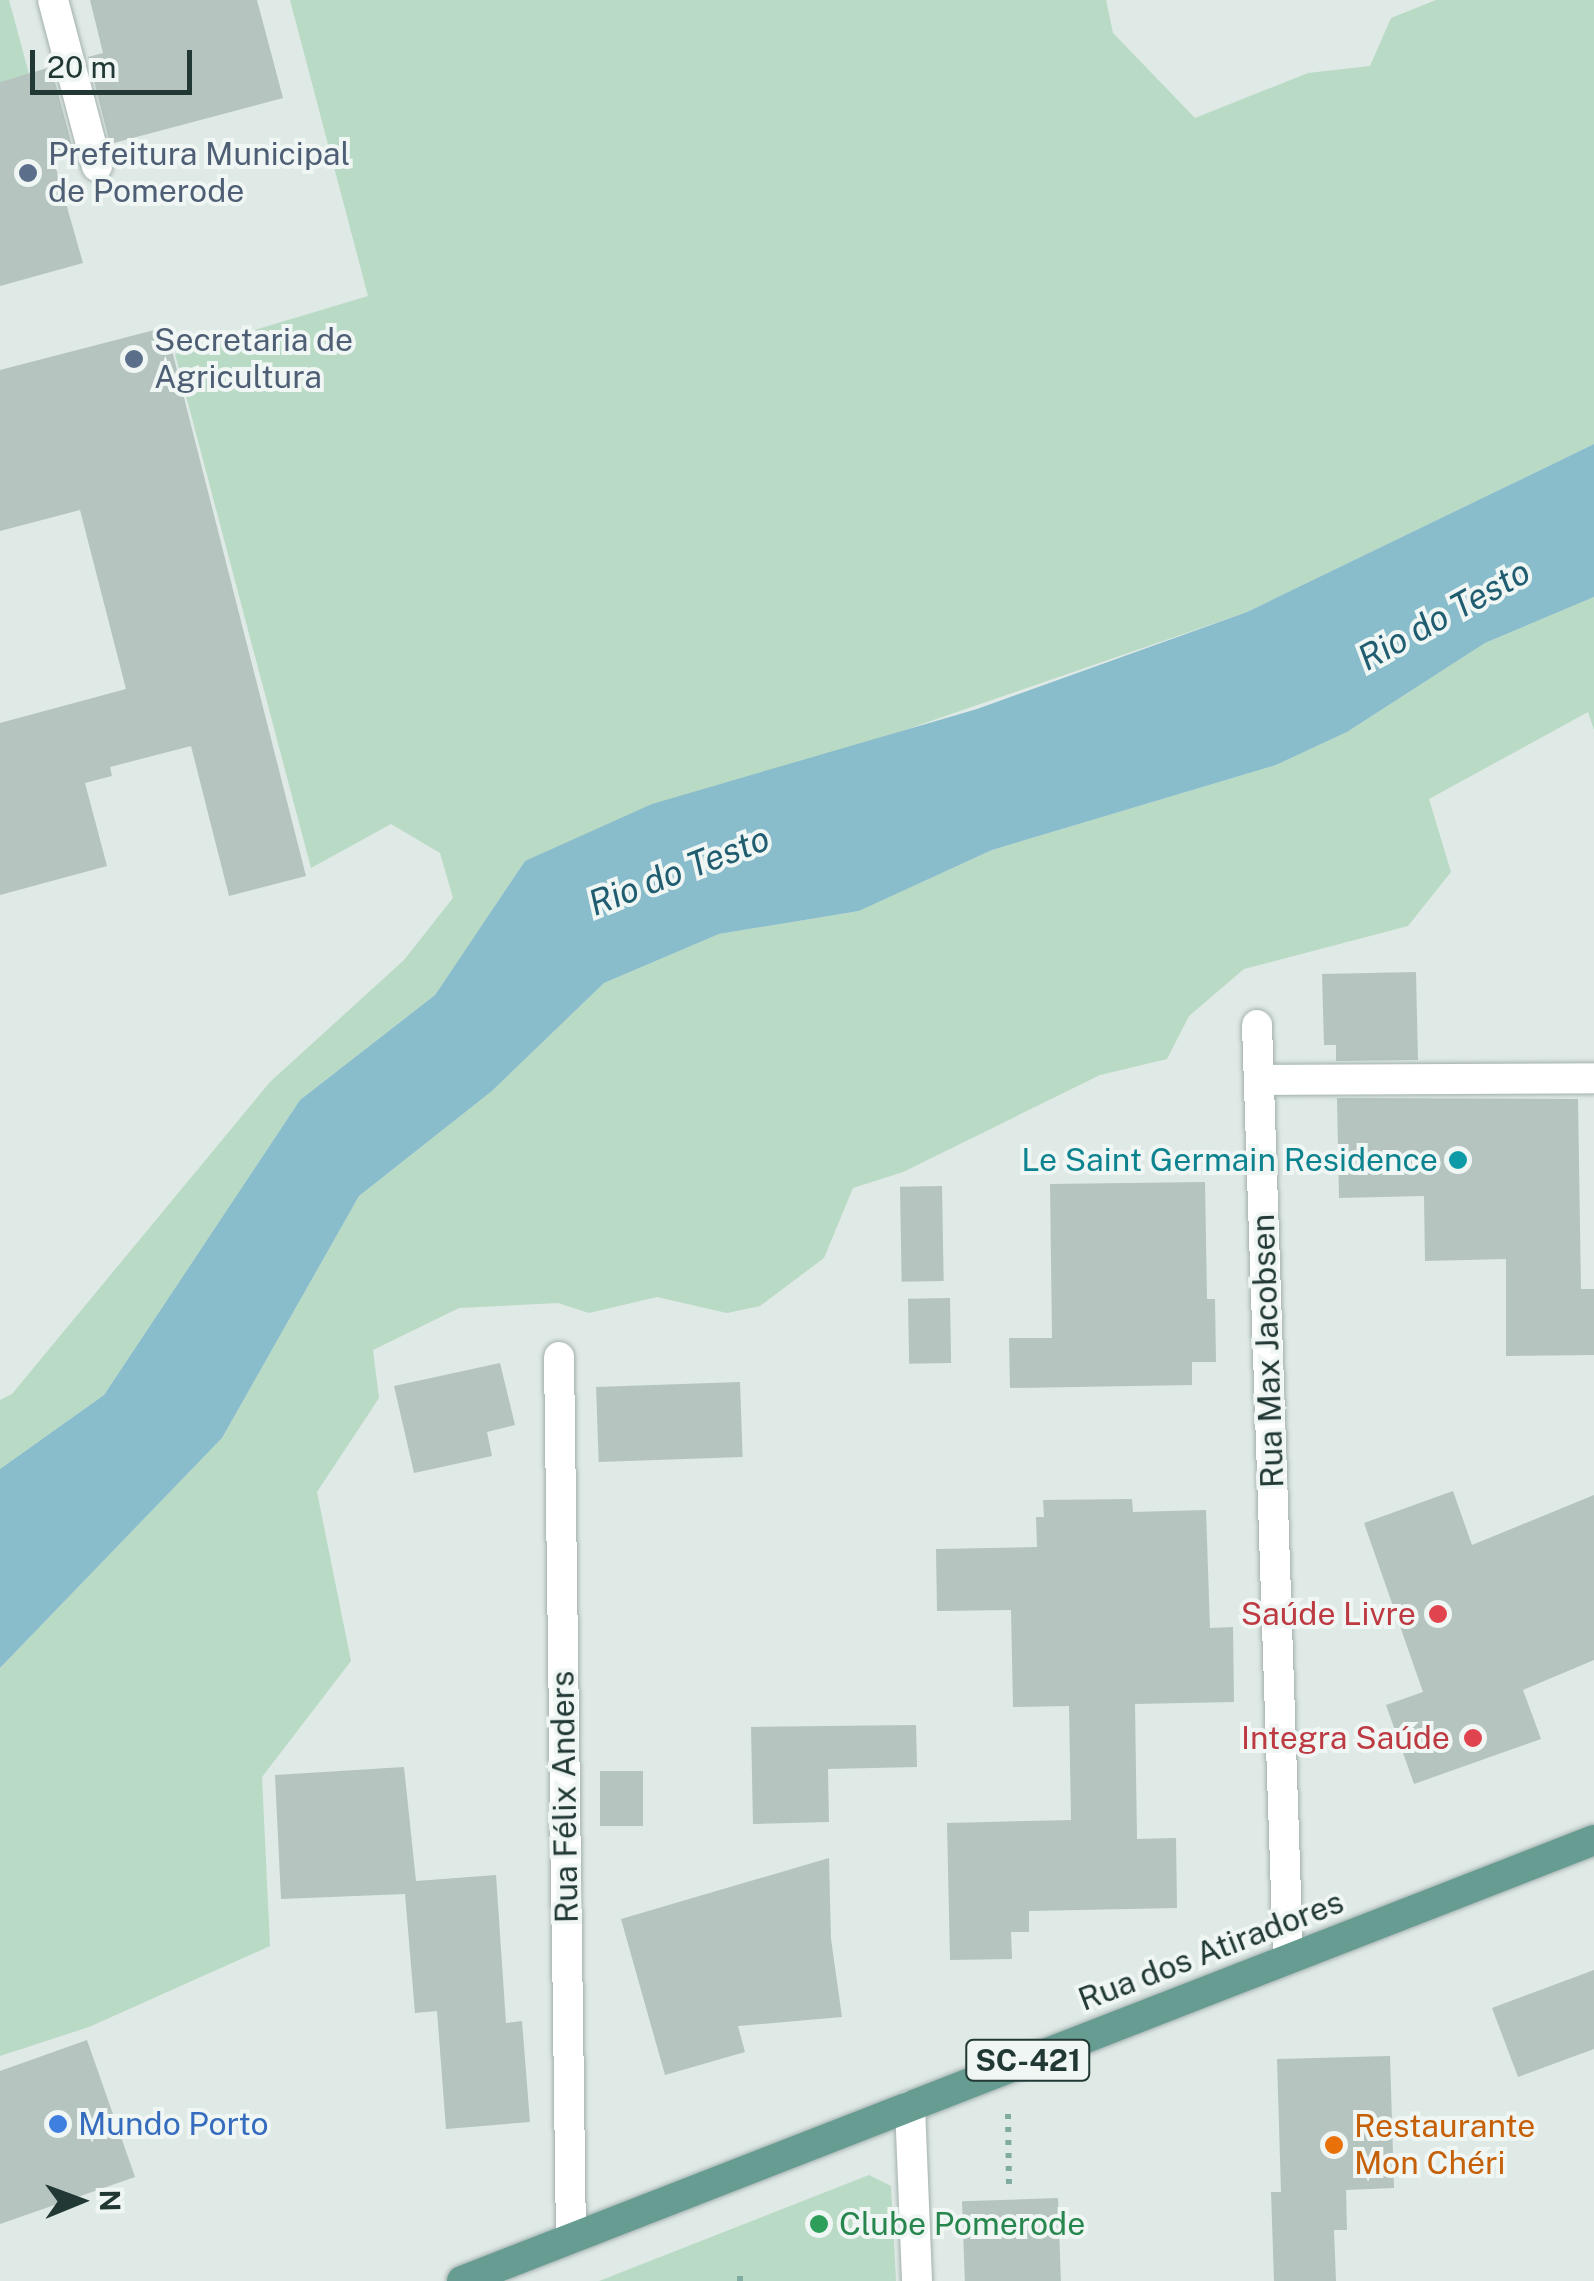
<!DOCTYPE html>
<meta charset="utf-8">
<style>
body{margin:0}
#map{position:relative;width:1594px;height:2281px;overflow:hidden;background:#dfe9e6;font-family:"Public Sans",sans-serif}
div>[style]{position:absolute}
.green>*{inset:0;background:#b9dac4}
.water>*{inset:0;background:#8abdcc}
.building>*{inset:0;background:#b5c4bf;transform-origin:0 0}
.path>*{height:6px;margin-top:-3px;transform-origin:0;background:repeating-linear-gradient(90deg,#81aba1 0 5px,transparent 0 13px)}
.roads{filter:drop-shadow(0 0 2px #a2b0ad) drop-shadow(0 0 2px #a2b0ad)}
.minor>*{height:30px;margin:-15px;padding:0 15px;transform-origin:15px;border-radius:15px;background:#fff}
.major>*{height:30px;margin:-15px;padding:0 15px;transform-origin:15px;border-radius:15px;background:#669c92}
.dots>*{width:28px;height:28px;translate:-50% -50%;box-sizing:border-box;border:5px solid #eff6f3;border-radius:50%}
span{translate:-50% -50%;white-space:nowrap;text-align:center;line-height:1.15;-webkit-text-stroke:8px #eff6f3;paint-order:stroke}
.shield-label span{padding:2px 8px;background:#eff6f3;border:2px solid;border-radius:8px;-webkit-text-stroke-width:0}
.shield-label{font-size:30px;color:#213834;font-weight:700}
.service-label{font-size:32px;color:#4e5e75}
.left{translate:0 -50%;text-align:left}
.culture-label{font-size:32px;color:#0d838f}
.right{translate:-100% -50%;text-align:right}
.street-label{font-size:32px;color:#213834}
.health-label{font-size:32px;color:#be3a42}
.shop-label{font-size:32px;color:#366cbe}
.food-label{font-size:32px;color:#c56008}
.leisure-label{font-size:32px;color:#27864d}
.water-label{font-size:35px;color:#205d70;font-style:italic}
.north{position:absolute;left:30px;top:2151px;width:100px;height:100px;-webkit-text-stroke:8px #eff6f3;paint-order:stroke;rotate:89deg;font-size:28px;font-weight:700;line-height:40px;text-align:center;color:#213834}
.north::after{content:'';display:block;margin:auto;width:35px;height:45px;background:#213834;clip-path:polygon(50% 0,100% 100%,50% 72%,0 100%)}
.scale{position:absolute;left:30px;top:50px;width:162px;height:45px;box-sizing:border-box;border:5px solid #213834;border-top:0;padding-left:12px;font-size:30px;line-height:35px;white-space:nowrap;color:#213834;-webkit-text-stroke:8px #eff6f3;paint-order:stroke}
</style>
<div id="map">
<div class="green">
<i style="clip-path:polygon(0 0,9px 0,29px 74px,0 82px)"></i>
<i style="clip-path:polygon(290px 0,1106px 0,1113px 33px,1195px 118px,1308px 73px,1370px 66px,1391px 18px,1436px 0,1594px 0,1594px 444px,1247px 612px,525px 861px,435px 995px,300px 1100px,104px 1395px,0 1469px,0 1400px,12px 1394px,270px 1082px,404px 960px,453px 898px,440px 853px,391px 824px,311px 868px,175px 354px,368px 296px)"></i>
<i style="clip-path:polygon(1594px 597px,1594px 730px,1588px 712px,1429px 799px,1451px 872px,1408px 926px,1244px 969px,1189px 1016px,1167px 1059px,1100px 1075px,903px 1172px,853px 1188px,824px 1258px,760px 1306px,727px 1313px,657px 1297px,589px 1313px,558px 1303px,459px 1308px,373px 1350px,379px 1398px,317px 1492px,351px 1661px,262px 1777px,270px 1946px,89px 2027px,0 2056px,0 1668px,222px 1438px,359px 1196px,492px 1091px,604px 983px,719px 934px,859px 911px,992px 850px,1276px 765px,1347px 732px,1485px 643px)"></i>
<i style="clip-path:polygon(869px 2175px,891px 2186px,896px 2281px,599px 2281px)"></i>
</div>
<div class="water">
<i style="clip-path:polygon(1594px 444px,1594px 597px,1485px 643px,1347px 732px,1276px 765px,992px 850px,859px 911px,719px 934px,604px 983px,492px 1091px,359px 1196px,222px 1438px,0 1668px,0 1469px,104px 1395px,300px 1100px,435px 995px,525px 861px,652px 804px,977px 709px,1247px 612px)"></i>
</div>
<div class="building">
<i style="clip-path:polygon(90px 0,257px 0,283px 98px,110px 144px,88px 57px,103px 53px)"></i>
<i style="clip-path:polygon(51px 67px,74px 153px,53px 158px,83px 263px,0 286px,0 82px)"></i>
<i style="clip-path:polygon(166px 327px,306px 876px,229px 896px,191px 746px,110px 767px,112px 776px,85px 783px,107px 866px,0 895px,0 723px,126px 689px,80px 510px,0 531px,0 370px)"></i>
<i style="clip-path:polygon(1416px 972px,1418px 1060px,1336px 1061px,1336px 1045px,1324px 1045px,1322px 974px)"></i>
<i style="clip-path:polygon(1337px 1098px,1578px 1099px,1581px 1289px,1594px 1289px,1594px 1355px,1506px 1356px,1506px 1259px,1425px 1261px,1424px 1196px,1339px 1198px)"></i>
<i style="clip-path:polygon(1205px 1182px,1207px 1299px,1215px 1299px,1216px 1362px,1192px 1362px,1192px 1385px,1010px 1388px,1009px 1338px,1052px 1338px,1050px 1184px)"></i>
<i style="left:942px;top:1186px;width:95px;height:42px;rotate:89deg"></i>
<i style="left:950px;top:1298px;width:65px;height:42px;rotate:89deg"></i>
<i style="clip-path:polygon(500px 1363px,515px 1425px,487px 1432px,492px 1456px,414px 1473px,394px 1386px)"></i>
<i style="left:740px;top:1382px;width:75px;height:144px;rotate:88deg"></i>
<i style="clip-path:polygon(1453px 1491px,1472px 1545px,1594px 1495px,1594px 1660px,1523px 1690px,1541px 1739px,1414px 1784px,1386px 1705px,1423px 1692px,1364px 1523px)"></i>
<i style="clip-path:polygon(1132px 1499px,1133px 1512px,1206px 1510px,1210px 1628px,1233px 1627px,1234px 1702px,1135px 1704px,1137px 1839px,1176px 1838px,1177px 1908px,1029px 1911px,1029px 1932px,1011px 1932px,1012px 1959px,950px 1960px,947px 1823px,1071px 1820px,1069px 1706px,1013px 1707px,1011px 1610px,937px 1611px,936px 1549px,1037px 1547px,1036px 1517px,1044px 1517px,1043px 1500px)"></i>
<i style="clip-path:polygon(916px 1725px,917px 1767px,828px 1769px,829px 1822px,753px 1824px,751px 1727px)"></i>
<i style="clip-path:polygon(404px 1767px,416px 1881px,496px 1875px,506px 2023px,522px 2021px,530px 2122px,446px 2129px,437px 2011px,415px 2013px,405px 1894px,281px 1899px,275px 1775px)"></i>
<i style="left:600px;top:1771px;width:43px;height:55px"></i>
<i style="clip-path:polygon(829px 1858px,831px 1939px,842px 2017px,738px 2026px,745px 2052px,665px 2075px,621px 1919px)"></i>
<i style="clip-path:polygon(1594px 1970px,1594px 2049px,1518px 2077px,1492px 2008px)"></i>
<i style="clip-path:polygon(87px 2040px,135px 2177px,0 2224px,0 2071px)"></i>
<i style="clip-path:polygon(1390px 2056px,1394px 2188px,1346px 2190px,1347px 2230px,1334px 2230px,1336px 2281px,1274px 2281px,1271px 2192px,1281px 2192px,1277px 2059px)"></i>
<i style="left:1058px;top:2198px;width:83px;height:96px;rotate:88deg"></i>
</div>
<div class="path">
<i style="left:1008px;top:2114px;width:71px;rotate:89.2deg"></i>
<i style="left:740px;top:2276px;width:5px;rotate:90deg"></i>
</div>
<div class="roads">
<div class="minor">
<i style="left:53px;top:0;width:172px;rotate:75.2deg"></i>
<i style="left:1257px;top:1025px;width:933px;rotate:88.09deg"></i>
<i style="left:1259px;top:1080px;width:335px;rotate:-0.3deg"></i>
<i style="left:559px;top:1357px;width:881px;rotate:89.22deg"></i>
<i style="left:910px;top:2106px;width:175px;rotate:87.7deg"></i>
</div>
<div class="major">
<i style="left:462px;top:2281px;width:1215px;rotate:-21.28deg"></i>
</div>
</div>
<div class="dots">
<i style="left:28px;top:173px;background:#5c6f8a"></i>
<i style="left:134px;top:359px;background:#5c6f8a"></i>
<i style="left:1458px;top:1160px;background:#0f9aa8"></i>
<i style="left:1438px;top:1614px;background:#e0444e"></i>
<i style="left:1473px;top:1738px;background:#e0444e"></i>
<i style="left:58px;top:2124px;background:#3f7fe0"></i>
<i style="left:1334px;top:2145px;background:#e8710a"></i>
<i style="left:819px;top:2224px;background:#2e9e5b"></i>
</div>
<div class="shield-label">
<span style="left:1028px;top:2060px">SC-421</span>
</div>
<div class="service-label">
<span class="left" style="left:48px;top:173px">Prefeitura Municipal<br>de Pomerode</span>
<span class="left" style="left:154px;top:359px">Secretaria de<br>Agricultura</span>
</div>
<div class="culture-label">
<span class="right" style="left:1438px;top:1160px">Le Saint Germain Residence</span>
</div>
<div class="street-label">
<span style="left:1268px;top:1351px;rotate:-92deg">Rua Max Jacobsen</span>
<span style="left:565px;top:1797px;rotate:-91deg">Rua Félix Anders</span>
<span style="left:1211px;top:1951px;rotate:-21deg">Rua dos Atiradores</span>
</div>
<div class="health-label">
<span class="right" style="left:1416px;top:1614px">Saúde Livre</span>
<span class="right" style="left:1450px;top:1738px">Integra Saúde</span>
</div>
<div class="shop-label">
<span class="left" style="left:78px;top:2124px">Mundo Porto</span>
</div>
<div class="food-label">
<span class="left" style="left:1354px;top:2145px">Restaurante<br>Mon Chéri</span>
</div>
<div class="leisure-label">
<span class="left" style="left:839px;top:2224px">Clube Pomerode</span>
</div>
<div class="water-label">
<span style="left:1444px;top:615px;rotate:-29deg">Rio do Testo</span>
<span style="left:679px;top:871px;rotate:-21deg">Rio do Testo</span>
</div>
<div class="north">N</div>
<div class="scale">20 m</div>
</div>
